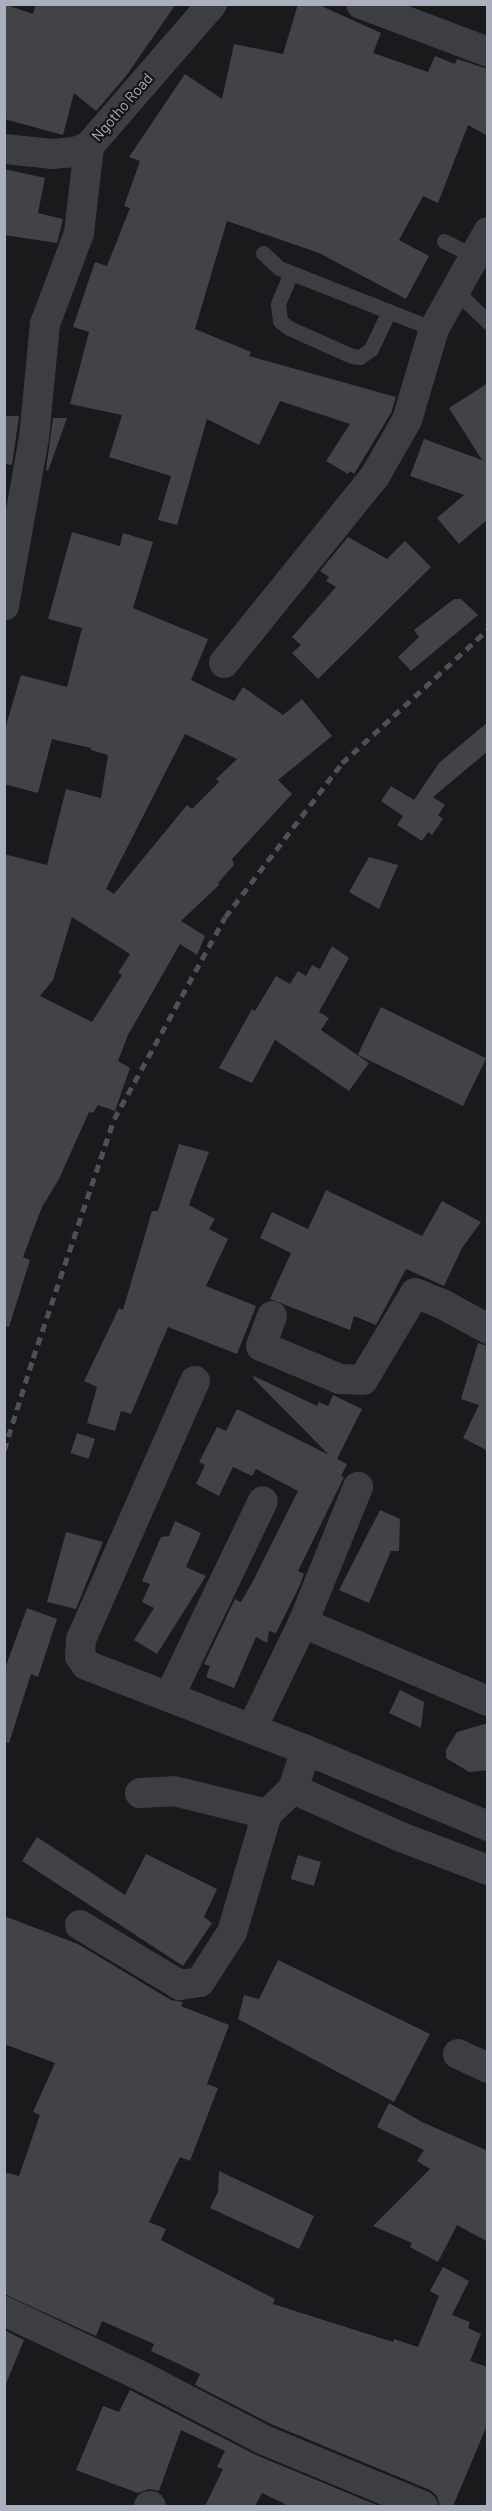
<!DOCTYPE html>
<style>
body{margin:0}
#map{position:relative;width:492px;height:2511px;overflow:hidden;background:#1a1a1d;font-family:Barlow,sans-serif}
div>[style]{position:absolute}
.building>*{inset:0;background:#424247;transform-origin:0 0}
.service>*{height:15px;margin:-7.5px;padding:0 7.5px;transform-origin:7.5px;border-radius:7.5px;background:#3d3d44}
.minor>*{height:30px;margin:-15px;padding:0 15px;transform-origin:15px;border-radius:15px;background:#3d3d44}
.rail>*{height:4.5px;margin-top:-2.25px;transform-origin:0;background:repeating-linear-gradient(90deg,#4e4f57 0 8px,transparent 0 14px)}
span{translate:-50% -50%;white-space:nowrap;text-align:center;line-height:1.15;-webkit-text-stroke:4.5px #151518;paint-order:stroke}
.street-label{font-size:15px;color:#acafbd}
.frame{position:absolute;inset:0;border:6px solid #acafbd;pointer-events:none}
</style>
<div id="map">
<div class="building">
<i style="clip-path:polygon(4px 4px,33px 14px,36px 4px,176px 4px,126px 76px,96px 111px,74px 93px,63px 135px,4px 119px)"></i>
<i style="clip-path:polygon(298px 4px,317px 4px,381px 33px,373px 53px,428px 72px,435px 56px,455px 64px,457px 59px,488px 69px,488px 136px,468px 125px,438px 203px,423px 196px,399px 240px,429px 256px,406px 299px,319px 253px,227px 221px,195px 329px,251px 352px,249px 356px,396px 397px,391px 413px,354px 474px,350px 471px,348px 474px,326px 461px,350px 424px,280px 401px,259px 445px,207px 419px,177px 525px,158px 520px,171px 476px,109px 457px,122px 415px,70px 404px,89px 332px,73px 327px,95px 262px,107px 266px,130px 208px,124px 206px,140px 161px,129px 157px,185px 74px,222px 99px,234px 44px,283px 54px)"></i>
<i style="clip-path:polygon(4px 169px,45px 178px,38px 213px,63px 219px,57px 243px,4px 235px)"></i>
<i style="clip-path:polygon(488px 383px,488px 519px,459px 544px,437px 518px,464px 495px,410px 476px,424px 439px,482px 460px,449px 408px)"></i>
<i style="clip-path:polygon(4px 416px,19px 416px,12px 465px,4px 464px)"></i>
<i style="clip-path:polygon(53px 418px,67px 418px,48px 471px,46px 470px)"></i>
<i style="clip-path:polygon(evenodd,72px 532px,120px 546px,123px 533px,153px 542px,133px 608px,208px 639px,191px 680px,234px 701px,243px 687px,283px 715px,302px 699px,332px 736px,278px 780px,292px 794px,232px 859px,234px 865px,218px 883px,220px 884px,181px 921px,205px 936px,197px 955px,180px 944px,128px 1035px,118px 1061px,130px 1068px,115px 1111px,98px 1105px,93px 1113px,89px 1112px,59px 1179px,42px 1207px,23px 1257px,30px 1260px,9px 1327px,4px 1326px,4px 854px,47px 865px,66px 789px,101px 798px,108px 755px,91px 750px,91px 748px,52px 739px,38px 793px,4px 784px,4px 732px,21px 675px,67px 687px,82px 628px,48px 619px,72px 532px,185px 734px,237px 759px,216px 779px,219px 782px,192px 809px,187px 805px,114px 894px,106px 889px,185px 734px,72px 532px,72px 917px,130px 954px,118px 973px,122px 975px,92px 1022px,40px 996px,53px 980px,72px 917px)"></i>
<i style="clip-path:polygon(348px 537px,387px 559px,405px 541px,431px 567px,318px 679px,292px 653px,301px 645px,292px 637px,336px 587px,326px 581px,329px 577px,320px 571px)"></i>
<i style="clip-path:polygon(454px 599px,461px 599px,478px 615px,411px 671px,398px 657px,419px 637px,414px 630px)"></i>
<i style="clip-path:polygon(488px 722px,488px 751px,433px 797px,445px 805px,438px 815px,443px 819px,432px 835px,428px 832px,422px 841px,397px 825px,403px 816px,381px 801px,391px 786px,414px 800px,439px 763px)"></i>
<i style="clip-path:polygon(369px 857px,398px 865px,379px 909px,349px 892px)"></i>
<i style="clip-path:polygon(332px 946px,349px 958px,319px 1012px,329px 1018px,321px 1030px,369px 1063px,349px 1091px,275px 1040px,252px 1083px,219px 1068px,252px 1009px,255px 1011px,276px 976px,290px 984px,298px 971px,306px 976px,312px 965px,320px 969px)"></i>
<i style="left:381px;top:1007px;width:117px;height:53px;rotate:26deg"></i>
<i style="clip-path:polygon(179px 1144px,209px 1152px,189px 1205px,215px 1219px,209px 1229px,228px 1239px,206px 1286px,256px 1306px,237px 1354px,168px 1327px,131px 1414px,121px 1411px,115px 1431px,87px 1423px,97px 1387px,84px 1381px,119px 1308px,123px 1310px,152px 1211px,158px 1211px)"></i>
<i style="clip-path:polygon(326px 1190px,422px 1236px,442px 1201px,481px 1222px,462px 1248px,444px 1286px,406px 1269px,376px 1325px,354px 1316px,350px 1330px,270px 1299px,291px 1253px,260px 1238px,272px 1212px,308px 1229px)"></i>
<i style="clip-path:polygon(478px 1343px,488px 1346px,488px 1451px,463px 1438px,479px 1405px,461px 1399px)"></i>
<i style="clip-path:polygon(254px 1376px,317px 1406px,319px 1402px,328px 1406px,333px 1395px,362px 1409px,337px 1459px,347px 1464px,341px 1476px,344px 1477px,298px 1571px,304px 1574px,300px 1585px,276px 1633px,269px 1631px,267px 1643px,256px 1637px,234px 1688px,206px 1677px,210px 1666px,204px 1664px,235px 1599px,241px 1602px,253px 1581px,298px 1491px,256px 1469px,252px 1476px,233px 1467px,219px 1496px,196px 1484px,205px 1465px,199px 1462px,217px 1427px,226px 1431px,237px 1409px,329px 1455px,253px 1378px)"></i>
<i style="left:77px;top:1433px;width:19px;height:21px;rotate:18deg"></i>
<i style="clip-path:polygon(380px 1510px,400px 1519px,399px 1551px,391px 1551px,369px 1603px,339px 1590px)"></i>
<i style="clip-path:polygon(175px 1521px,201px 1533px,186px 1567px,206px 1576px,157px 1654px,134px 1640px,154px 1608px,142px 1602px,150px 1584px,142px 1581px,161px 1537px,169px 1536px)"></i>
<i style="clip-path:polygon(66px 1532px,103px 1542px,76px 1609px,47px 1602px)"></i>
<i style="clip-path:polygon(27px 1608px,57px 1619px,38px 1677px,31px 1674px,9px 1743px,4px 1742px,4px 1671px)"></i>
<i style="clip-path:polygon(400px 1690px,424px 1702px,421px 1728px,389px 1713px)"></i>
<i style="clip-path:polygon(488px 1723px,488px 1770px,469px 1772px,446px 1758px,446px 1750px,457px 1732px)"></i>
<i style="clip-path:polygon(37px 1837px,125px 1895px,146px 1854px,217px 1889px,204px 1917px,212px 1923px,183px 1966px,22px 1861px)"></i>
<i style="left:298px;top:1855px;width:24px;height:25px;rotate:17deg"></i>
<i style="clip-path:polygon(4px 1916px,78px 1944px,171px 2000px,183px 2002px,181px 2006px,229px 2025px,207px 2084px,218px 2088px,190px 2161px,180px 2157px,149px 2222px,166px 2229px,161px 2240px,275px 2299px,273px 2304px,393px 2342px,394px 2339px,418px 2347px,439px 2296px,430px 2291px,443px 2267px,469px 2281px,452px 2315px,470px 2322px,468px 2328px,481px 2334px,470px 2361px,488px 2367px,488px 2423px,453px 2506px,440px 2506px,437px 2496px,430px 2490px,271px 2424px,195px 2385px,200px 2374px,151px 2351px,154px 2344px,102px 2321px,96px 2336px,4px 2294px,4px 2172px,19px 2176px,40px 2115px,33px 2112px,55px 2063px,4px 2044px)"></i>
<i style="clip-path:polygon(278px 1960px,430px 2034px,394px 2102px,238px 2019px,244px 1995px,259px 1999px)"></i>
<i style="clip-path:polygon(389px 2103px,422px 2122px,488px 2151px,488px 2242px,457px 2225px,438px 2262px,410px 2247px,412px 2243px,373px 2226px,430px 2169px,417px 2161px,424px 2150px,377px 2127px)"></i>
<i style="clip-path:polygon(219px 2171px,314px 2216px,299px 2249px,210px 2208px,218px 2192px)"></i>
<i style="clip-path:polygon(4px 2330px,24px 2340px,5px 2386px,4px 2386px)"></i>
<i style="clip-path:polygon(130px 2390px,256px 2455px,379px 2506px,289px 2506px,262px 2493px,255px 2506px,205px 2506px,223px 2469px,217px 2467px,225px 2451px,181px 2430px,159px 2491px,149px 2489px,138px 2493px,76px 2470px,103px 2406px,119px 2412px)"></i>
</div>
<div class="service">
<i style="left:444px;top:241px;width:33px;rotate:27deg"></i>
<i style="left:263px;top:253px;width:22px;rotate:43deg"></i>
<i style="left:279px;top:268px;width:167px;rotate:21.5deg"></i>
<i style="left:291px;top:273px;width:34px;rotate:113deg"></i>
<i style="left:278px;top:304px;width:17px;rotate:83deg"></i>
<i style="left:280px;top:321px;width:11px;rotate:38deg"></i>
<i style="left:289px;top:328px;width:69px;rotate:24deg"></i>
<i style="left:352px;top:356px;width:8px;rotate:7deg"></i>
<i style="left:360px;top:357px;width:14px;rotate:-36deg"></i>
<i style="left:371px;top:349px;width:42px;rotate:-64.7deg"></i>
<i style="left:455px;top:290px;width:46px;rotate:44.1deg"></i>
</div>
<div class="minor">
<i style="left:361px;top:4px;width:136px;rotate:20.7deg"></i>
<i style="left:4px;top:149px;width:48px;rotate:5.9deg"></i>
<i style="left:52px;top:154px;width:23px;rotate:-5deg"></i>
<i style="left:75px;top:152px;width:15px;rotate:-23deg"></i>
<i style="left:89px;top:146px;width:188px;rotate:-49.1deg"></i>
<i style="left:4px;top:606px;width:171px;rotate:-79.9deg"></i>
<i style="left:34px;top:438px;width:115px;rotate:-84.5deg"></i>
<i style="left:45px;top:324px;width:97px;rotate:-69.5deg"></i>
<i style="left:79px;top:233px;width:88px;rotate:-83.4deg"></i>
<i style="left:224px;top:663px;width:240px;rotate:-51.1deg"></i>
<i style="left:375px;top:476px;width:64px;rotate:-60.3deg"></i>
<i style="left:407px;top:420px;width:95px;rotate:-73.5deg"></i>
<i style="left:434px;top:329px;width:111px;rotate:-60.9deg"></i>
<i style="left:272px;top:1316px;width:32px;rotate:110deg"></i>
<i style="left:261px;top:1346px;width:86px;rotate:22.7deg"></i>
<i style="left:340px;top:1379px;width:23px;rotate:2deg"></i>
<i style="left:363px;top:1380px;width:101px;rotate:-59.1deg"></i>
<i style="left:415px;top:1293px;width:31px;rotate:22deg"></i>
<i style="left:444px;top:1305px;width:50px;rotate:28.6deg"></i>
<i style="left:195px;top:1381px;width:283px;rotate:113.8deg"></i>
<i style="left:81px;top:1640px;width:16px;rotate:94deg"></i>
<i style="left:80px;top:1656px;width:11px;rotate:56deg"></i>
<i style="left:86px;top:1665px;width:236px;rotate:21.1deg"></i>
<i style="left:306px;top:1750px;width:41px;rotate:108.4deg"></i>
<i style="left:303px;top:1623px;width:201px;rotate:22.9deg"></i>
<i style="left:169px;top:1697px;width:217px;rotate:-64.4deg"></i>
<i style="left:252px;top:1728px;width:117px;rotate:-64.1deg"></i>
<i style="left:303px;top:1623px;width:147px;rotate:-68deg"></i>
<i style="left:306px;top:1750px;width:197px;rotate:22.7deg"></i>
<i style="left:140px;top:1793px;width:34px;rotate:-3deg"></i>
<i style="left:174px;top:1791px;width:96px;rotate:13.9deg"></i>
<i style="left:80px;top:1925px;width:117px;rotate:31deg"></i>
<i style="left:180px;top:1985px;width:20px;rotate:-9deg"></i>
<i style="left:200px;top:1982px;width:59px;rotate:-57.4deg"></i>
<i style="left:232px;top:1932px;width:123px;rotate:-73.5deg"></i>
<i style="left:267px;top:1814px;width:36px;rotate:-44deg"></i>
<i style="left:293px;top:1789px;width:118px;rotate:24deg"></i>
<i style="left:401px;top:1837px;width:93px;rotate:20.8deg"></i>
<i style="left:458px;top:2054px;width:33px;rotate:25deg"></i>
<i style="left:4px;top:2311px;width:156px;rotate:25.4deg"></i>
<i style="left:145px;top:2378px;width:134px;rotate:27.5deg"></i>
<i style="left:264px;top:2440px;width:172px;rotate:22.5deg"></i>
<i style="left:149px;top:2506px;width:2px"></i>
</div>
<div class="rail">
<i style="left:4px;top:1450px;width:96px;rotate:-72.5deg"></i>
<i style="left:33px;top:1358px;width:252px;rotate:-71.3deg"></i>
<i style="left:114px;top:1119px;width:230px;rotate:-61.2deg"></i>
<i style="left:225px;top:917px;width:193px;rotate:-52.8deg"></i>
<i style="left:342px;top:763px;width:198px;rotate:-42.5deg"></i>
</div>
<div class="street-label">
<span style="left:122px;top:107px;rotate:-49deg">Ngotho Road</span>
</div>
<div class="frame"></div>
</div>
